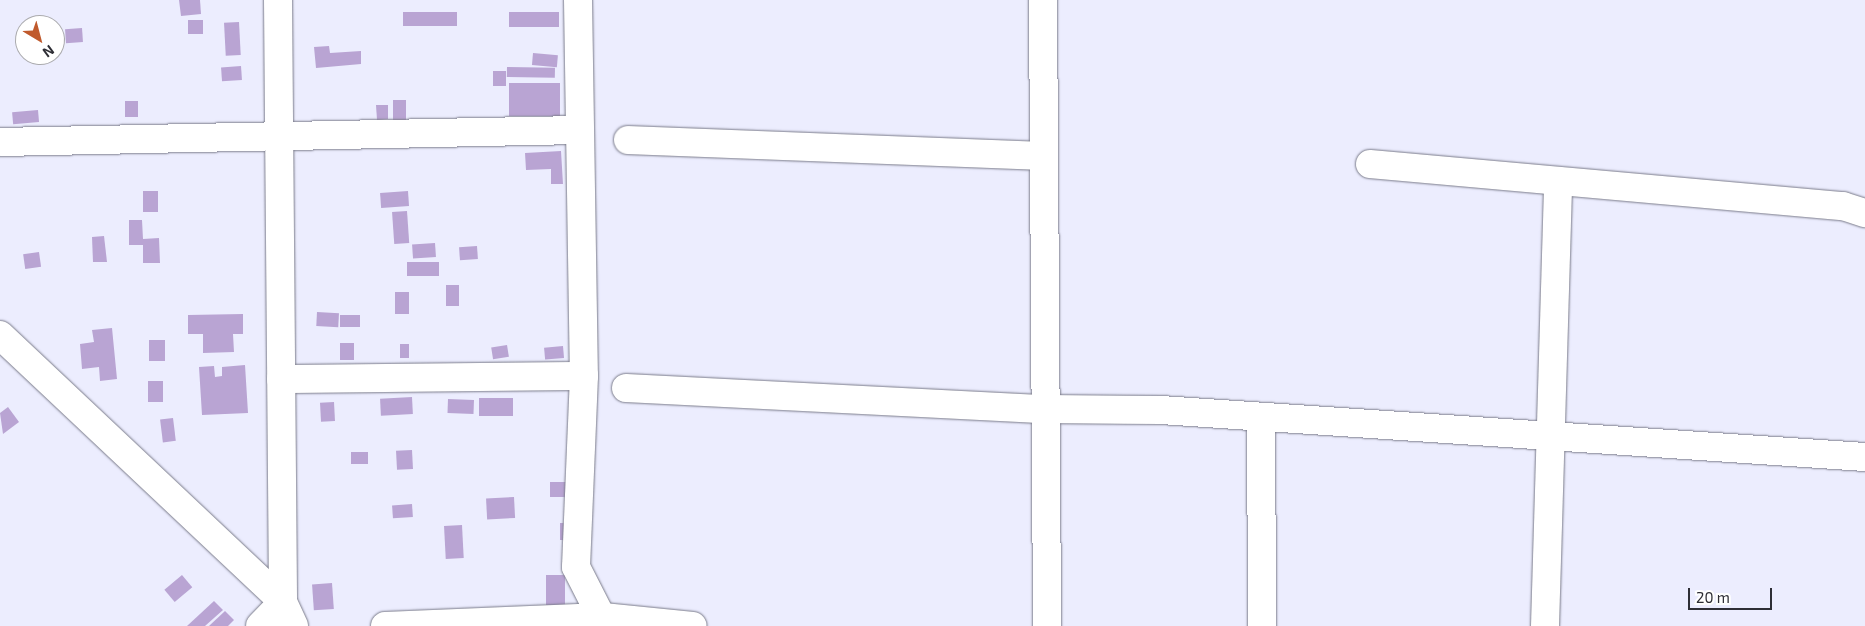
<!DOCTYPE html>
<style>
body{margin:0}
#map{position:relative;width:1865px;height:626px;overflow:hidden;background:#ecedfe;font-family:"Exo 2",sans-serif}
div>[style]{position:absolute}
.building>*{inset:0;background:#b9a4d3;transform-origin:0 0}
.roads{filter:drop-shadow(0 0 1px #7a7b8a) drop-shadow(0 0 1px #7a7b8a)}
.minor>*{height:28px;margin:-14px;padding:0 14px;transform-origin:14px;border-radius:14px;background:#fff}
.tertiary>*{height:28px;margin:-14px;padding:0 14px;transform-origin:14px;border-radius:14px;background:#fff}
span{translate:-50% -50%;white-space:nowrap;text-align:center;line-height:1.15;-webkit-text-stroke:4.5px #fff;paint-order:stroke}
.north{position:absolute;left:15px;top:15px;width:50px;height:50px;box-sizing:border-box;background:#fff;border:1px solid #ababae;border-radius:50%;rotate:143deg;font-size:14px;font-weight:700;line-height:20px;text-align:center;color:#2e2e35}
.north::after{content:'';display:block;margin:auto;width:18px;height:22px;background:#c05a2d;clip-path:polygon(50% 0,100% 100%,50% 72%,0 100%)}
.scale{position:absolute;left:1688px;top:588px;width:84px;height:22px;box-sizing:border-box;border:2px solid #2e2e35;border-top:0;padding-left:6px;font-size:15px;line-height:18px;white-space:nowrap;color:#2e2e35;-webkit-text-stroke:4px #fff;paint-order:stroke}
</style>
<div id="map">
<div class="building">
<i style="clip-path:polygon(179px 0,200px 0,201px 14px,181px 16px)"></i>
<i style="left:403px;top:12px;width:54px;height:14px"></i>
<i style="left:559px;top:12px;width:15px;height:50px;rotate:90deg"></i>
<i style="left:203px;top:20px;width:14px;height:15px;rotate:90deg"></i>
<i style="left:239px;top:22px;width:33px;height:15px;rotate:87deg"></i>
<i style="left:82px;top:28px;width:14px;height:17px;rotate:86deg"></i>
<i style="clip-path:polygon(329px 46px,330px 53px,361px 51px,361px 64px,316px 68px,314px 47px)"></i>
<i style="left:533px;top:53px;width:25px;height:12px;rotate:5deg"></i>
<i style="left:241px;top:66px;width:14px;height:20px;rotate:86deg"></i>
<i style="left:507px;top:67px;width:48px;height:10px;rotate:1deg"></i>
<i style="left:493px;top:71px;width:13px;height:15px"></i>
<i style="left:509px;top:83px;width:51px;height:33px"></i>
<i style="left:393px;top:100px;width:13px;height:21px"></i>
<i style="left:138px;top:101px;width:16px;height:13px;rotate:90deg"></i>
<i style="clip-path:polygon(376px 105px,388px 105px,388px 119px,377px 120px)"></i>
<i style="left:38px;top:110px;width:12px;height:26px;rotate:85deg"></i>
<i style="clip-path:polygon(561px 151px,563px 184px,551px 184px,551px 169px,526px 170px,525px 153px)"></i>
<i style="left:143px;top:191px;width:15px;height:21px"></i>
<i style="left:408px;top:191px;width:15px;height:28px;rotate:86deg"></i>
<i style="left:407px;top:211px;width:32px;height:15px;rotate:86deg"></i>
<i style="clip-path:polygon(129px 220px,142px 220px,143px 239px,159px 238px,160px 263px,143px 263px,143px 245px,129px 245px)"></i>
<i style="clip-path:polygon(104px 236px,107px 262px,93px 262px,92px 237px)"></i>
<i style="left:435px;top:243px;width:14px;height:23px;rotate:86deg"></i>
<i style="left:477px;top:246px;width:13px;height:18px;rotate:86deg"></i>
<i style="left:39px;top:252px;width:15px;height:16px;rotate:82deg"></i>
<i style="left:439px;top:262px;width:14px;height:32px;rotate:90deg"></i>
<i style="left:446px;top:285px;width:13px;height:21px"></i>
<i style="left:395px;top:292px;width:14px;height:22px"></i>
<i style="left:317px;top:312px;width:22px;height:14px;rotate:3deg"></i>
<i style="clip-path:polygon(243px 314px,243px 334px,233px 334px,234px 352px,203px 353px,203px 334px,188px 334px,188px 315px)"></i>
<i style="left:340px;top:315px;width:20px;height:12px"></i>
<i style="clip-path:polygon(112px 328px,117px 379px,100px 381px,99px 367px,82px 369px,80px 344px,94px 342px,92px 330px)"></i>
<i style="left:149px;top:340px;width:16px;height:21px"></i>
<i style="left:340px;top:343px;width:14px;height:17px"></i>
<i style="left:400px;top:344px;width:9px;height:14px"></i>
<i style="left:507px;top:345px;width:12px;height:16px;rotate:81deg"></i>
<i style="left:563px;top:346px;width:12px;height:19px;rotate:85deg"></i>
<i style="clip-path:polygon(245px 365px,248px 413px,202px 415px,199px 367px,214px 366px,215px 377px,222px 376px,222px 367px)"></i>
<i style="left:148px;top:381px;width:15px;height:21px"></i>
<i style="left:412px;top:397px;width:17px;height:32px;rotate:87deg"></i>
<i style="left:479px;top:398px;width:34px;height:18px"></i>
<i style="left:448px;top:399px;width:26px;height:14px;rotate:2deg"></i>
<i style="left:334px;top:402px;width:19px;height:14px;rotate:87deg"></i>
<i style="clip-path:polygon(8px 407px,19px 422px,3px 434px,0 413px)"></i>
<i style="left:173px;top:418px;width:23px;height:13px;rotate:83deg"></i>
<i style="left:412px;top:450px;width:19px;height:16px;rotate:87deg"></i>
<i style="left:351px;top:452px;width:17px;height:12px"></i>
<i style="left:550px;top:482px;width:16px;height:15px"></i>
<i style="left:514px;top:497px;width:21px;height:28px;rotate:87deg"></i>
<i style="left:412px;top:504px;width:13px;height:20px;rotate:86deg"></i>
<i style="left:560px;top:523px;width:11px;height:17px"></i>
<i style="left:462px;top:525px;width:33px;height:18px;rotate:87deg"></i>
<i style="left:182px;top:575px;width:16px;height:23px;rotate:50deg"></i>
<i style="left:546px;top:575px;width:19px;height:30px"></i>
<i style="left:332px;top:583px;width:26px;height:20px;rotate:86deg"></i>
<i style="clip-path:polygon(214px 601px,223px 610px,205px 626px,187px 626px)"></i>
<i style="clip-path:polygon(225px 611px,234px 620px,228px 626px,209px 626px)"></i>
</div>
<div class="roads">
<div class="minor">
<i style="left:578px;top:0;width:376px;rotate:89.1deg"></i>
<i style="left:584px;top:376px;width:191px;rotate:92.4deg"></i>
<i style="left:576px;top:567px;width:66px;rotate:63deg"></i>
<i style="left:1043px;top:0;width:626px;rotate:89.63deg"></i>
<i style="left:628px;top:140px;width:415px;rotate:2.2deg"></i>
<i style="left:0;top:142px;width:580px;rotate:-1.19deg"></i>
<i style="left:1370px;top:164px;width:475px;rotate:5.1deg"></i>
<i style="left:1843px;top:206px;width:23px;rotate:18deg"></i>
<i style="left:0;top:335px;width:389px;rotate:43.3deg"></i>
<i style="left:283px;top:602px;width:33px;rotate:134deg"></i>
<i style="left:281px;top:379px;width:303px;rotate:-0.6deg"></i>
<i style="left:626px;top:388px;width:419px;rotate:2.9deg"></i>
<i style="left:1044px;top:409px;width:117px;rotate:0.5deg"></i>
<i style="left:1161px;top:410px;width:706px;rotate:3.82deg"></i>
<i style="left:1261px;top:417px;width:209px;rotate:89.7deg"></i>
<i style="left:385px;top:626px;width:218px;rotate:-2.4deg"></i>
<i style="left:603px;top:617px;width:90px;rotate:5.7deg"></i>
<i style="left:1545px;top:626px;width:445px;rotate:-88.3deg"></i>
</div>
<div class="tertiary">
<i style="left:278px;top:0;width:602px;rotate:89.52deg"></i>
<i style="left:283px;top:602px;width:26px;rotate:65deg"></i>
</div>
</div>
<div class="north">N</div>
<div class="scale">20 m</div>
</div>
